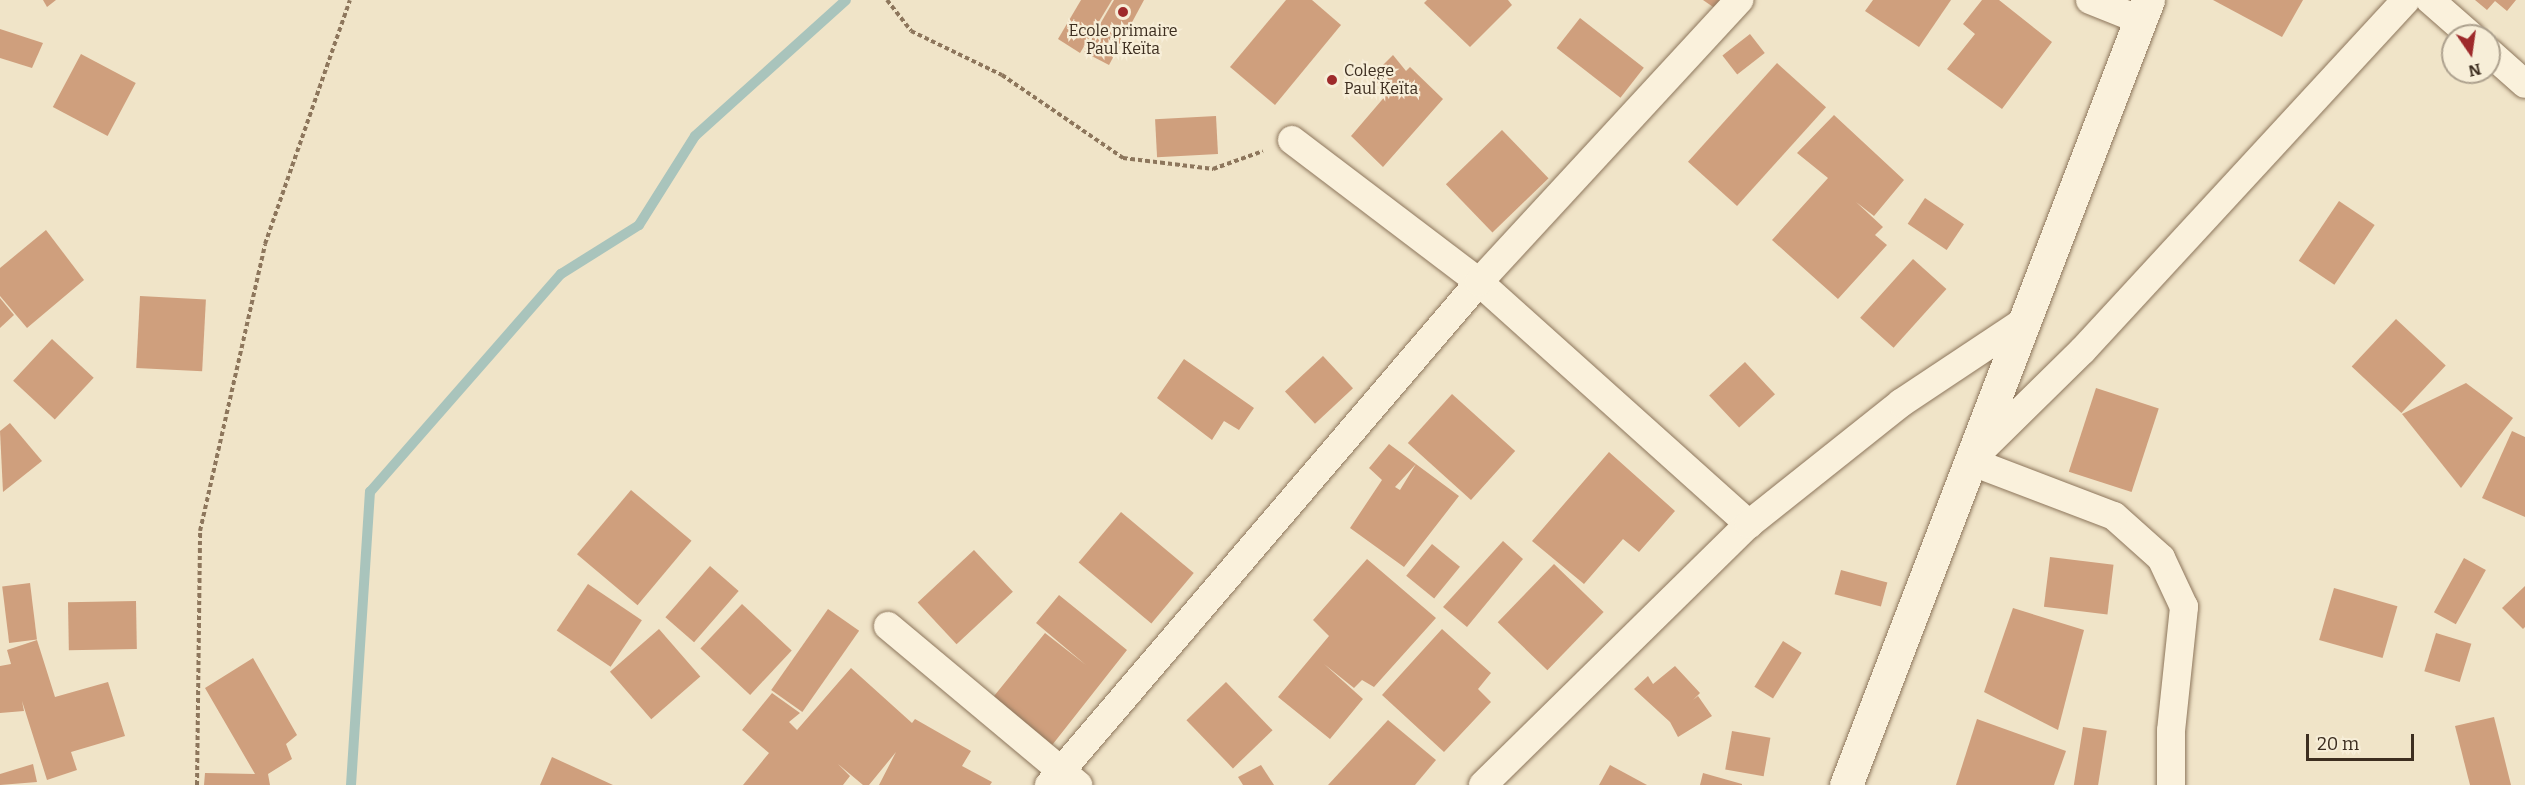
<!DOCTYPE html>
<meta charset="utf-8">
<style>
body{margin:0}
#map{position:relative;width:2525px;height:785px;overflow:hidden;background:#f0e4c8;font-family:Bitter,serif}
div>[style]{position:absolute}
.stream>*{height:10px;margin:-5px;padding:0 5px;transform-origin:5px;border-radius:5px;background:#a9c4bc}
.building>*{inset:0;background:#cf9f7d;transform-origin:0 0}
.path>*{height:4px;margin-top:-2px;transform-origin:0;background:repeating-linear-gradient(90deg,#8d765c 0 4.5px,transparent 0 7.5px)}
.roads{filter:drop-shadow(0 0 2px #8d765c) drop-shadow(0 0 2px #8d765c)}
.minor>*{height:28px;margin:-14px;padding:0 14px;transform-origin:14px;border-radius:14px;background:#faf1dc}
.secondary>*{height:33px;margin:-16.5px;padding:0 16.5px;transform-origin:16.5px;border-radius:16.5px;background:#faf1dc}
.dots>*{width:16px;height:16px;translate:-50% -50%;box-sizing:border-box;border:3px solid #f7eed8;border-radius:50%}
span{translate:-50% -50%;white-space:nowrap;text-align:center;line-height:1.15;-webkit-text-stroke:4.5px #f7eed8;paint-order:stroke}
.poi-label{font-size:16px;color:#3d2e20}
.left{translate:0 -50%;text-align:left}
.north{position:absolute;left:2441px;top:24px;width:60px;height:60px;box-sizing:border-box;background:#f7eed8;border:2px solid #ada18e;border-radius:50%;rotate:167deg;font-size:16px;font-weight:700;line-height:24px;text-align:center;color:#3d2e20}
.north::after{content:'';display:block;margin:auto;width:21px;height:27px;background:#9e2a2b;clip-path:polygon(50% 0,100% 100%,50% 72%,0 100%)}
.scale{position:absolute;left:2306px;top:734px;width:108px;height:27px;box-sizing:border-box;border:3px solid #3d2e20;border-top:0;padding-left:8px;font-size:18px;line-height:21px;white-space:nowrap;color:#3d2e20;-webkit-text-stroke:4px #f7eed8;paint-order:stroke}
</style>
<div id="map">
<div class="stream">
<i style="left:351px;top:785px;width:294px;rotate:-86.3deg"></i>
<i style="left:370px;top:492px;width:290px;rotate:-48.8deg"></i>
<i style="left:561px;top:274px;width:92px;rotate:-32.1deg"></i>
<i style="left:639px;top:225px;width:105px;rotate:-57.8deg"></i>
<i style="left:695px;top:136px;width:203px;rotate:-42deg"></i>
</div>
<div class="building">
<i style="clip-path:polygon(43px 0,56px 0,47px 7px)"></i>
<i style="clip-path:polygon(1081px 0,1112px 0,1080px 53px,1058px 39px)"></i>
<i style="clip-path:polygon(1114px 0,1144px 0,1109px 65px,1084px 52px)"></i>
<i style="clip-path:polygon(1286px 0,1312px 0,1341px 25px,1275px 105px,1230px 67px)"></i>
<i style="clip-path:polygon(1427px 0,1508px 0,1512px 5px,1470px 47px,1424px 3px)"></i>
<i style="clip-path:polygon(1703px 0,1723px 0,1716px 9px)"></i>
<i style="clip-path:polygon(1873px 0,1951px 0,1919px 47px,1865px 11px)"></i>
<i style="clip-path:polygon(1982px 0,1999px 0,2052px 42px,2002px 109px,1947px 69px,1975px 34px,1963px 24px)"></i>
<i style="clip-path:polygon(2213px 0,2303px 0,2282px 37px)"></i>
<i style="clip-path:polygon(2475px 0,2516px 0,2507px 11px,2495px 1px,2487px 10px)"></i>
<i style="left:1580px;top:18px;width:81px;height:38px;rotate:38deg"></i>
<i style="clip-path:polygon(0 29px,43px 43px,32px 68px,0 58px)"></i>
<i style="left:1750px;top:34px;width:24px;height:35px;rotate:52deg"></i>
<i style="left:81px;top:54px;width:62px;height:60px;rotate:28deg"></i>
<i style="clip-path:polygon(1393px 55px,1406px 71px,1410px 67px,1443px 99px,1383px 167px,1351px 136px,1393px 87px,1386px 92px,1372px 76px)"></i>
<i style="left:1777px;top:63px;width:66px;height:133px;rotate:42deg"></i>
<i style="clip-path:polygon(1834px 115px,1904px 180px,1874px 216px,1856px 202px,1883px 227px,1875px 235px,1887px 245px,1838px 299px,1772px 240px,1828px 178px,1797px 153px)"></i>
<i style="left:1216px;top:116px;width:38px;height:61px;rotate:87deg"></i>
<i style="left:1502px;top:130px;width:67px;height:78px;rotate:46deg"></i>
<i style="left:1925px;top:198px;width:47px;height:31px;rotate:34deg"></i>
<i style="left:2339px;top:201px;width:43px;height:72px;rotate:34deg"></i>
<i style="clip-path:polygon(46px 230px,84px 280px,27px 328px,0 296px,0 268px)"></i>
<i style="left:1913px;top:259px;width:45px;height:79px;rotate:42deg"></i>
<i style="left:140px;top:296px;width:66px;height:72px;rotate:3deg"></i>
<i style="clip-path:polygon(0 298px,14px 315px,0 328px)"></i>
<i style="left:2396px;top:319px;width:68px;height:65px;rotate:43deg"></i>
<i style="left:52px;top:339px;width:57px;height:57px;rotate:43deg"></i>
<i style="left:1323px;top:356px;width:44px;height:52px;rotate:47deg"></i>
<i style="clip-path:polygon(1184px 359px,1254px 408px,1239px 430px,1224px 421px,1212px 440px,1157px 398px)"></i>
<i style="left:1745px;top:362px;width:44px;height:49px;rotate:47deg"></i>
<i style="clip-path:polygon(2466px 383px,2513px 418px,2461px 488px,2402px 414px)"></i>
<i style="left:2096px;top:388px;width:66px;height:88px;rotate:18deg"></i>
<i style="left:1452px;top:394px;width:85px;height:66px;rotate:42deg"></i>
<i style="clip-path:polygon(10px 423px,42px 461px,3px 492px,0 431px)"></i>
<i style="clip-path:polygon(2512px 431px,2525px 437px,2525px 517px,2482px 498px)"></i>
<i style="clip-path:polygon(evenodd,1389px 444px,1459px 496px,1404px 567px,1350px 528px,1382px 480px,1369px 468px,1389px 444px,1416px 464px,1400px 490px,1395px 487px,1416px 464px)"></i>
<i style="clip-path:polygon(1609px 452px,1675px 511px,1639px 552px,1623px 539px,1584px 584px,1532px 541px)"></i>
<i style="left:631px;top:490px;width:79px;height:84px;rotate:40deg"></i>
<i style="left:1121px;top:512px;width:95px;height:66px;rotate:40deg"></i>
<i style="clip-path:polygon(1503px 541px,1523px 559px,1467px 627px,1443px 607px)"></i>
<i style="left:1432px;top:544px;width:36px;height:41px;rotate:39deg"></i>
<i style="left:974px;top:550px;width:57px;height:77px;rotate:47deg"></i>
<i style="left:2050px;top:557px;width:64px;height:50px;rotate:7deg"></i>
<i style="left:2464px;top:558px;width:25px;height:62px;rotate:29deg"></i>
<i style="clip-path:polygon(1367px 559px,1436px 618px,1374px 687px,1362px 680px,1354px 688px,1324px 664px,1363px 699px,1330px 739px,1278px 697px,1329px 636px,1313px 620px)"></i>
<i style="left:1554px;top:564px;width:69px;height:81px;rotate:44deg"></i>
<i style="left:710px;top:566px;width:38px;height:68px;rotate:41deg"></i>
<i style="left:1841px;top:570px;width:48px;height:25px;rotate:15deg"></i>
<i style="left:30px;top:583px;width:57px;height:28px;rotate:83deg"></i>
<i style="left:588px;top:584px;width:65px;height:56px;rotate:34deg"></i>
<i style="clip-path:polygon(2525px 586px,2525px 627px,2523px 629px,2502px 608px)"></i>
<i style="left:2334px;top:588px;width:66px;height:54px;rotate:16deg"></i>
<i style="clip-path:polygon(1059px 595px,1127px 650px,1049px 749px,990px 701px,1045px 633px,1086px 665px,1036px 623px)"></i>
<i style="left:136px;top:601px;width:48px;height:68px;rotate:89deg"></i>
<i style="left:742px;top:604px;width:68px;height:61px;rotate:43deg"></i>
<i style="clip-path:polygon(2013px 608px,2084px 630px,2058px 730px,1984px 692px)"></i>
<i style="left:828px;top:609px;width:38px;height:99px;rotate:35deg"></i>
<i style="left:659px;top:629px;width:63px;height:65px;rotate:49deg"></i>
<i style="clip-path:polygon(1442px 629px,1491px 673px,1478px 689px,1491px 702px,1444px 752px,1382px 695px)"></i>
<i style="left:2436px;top:633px;width:37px;height:40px;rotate:17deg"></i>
<i style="clip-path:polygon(37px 640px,55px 697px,108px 682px,125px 736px,71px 752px,77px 770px,47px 780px,22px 701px,24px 711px,0 713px,0 666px,11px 664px,7px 650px)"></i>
<i style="left:1783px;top:641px;width:22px;height:54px;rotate:32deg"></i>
<i style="clip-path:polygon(253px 658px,297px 735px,286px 744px,292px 759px,268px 774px,270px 785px,204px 785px,205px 773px,255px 774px,205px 688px)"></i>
<i style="clip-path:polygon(1675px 666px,1700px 693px,1693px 700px,1698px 696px,1712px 716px,1678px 737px,1670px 722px,1634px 689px,1648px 676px,1653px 684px)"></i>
<i style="clip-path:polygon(851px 668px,912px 723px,915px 719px,971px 751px,962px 766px,992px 782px,990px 785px,879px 785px,896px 752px,869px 785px,863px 785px,838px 764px,850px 776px,843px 785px,743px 785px,769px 753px,742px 730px,772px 693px,800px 713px,789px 722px,797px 730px)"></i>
<i style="left:1226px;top:682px;width:67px;height:55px;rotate:46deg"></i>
<i style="clip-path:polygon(2494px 717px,2511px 785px,2470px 785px,2455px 726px)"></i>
<i style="clip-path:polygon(1977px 719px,2066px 751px,2054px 785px,1956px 785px)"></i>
<i style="clip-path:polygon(1388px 720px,1436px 760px,1415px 785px,1328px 785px)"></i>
<i style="left:2083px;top:727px;width:24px;height:59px;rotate:9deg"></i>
<i style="left:1732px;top:731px;width:39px;height:39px;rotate:10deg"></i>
<i style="clip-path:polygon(552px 757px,613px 785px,540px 785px)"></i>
<i style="clip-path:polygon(33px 764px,37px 782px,0 785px,0 774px)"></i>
<i style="clip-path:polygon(1261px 765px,1274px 785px,1243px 785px,1238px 777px)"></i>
<i style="clip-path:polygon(1610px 765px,1647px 785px,1599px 785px)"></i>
<i style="clip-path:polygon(1703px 773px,1742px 784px,1742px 785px,1700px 785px)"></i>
</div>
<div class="path">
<i style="left:887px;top:0;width:39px;rotate:52deg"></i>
<i style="left:911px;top:31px;width:101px;rotate:25.8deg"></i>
<i style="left:1002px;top:75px;width:147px;rotate:34.4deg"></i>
<i style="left:1123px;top:158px;width:91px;rotate:7deg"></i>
<i style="left:1213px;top:169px;width:53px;rotate:-19.8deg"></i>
<i style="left:197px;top:785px;width:254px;rotate:-89.3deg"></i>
<i style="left:200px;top:531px;width:294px;rotate:-77.2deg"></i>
<i style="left:265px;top:244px;width:258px;rotate:-70.8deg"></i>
</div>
<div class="roads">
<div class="minor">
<i style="left:2090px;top:0;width:54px;rotate:21.8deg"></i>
<i style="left:2430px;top:0;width:55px;rotate:41.3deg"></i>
<i style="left:2489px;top:52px;width:48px;rotate:41.6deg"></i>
<i style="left:1292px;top:140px;width:235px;rotate:37.2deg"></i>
<i style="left:1479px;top:282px;width:363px;rotate:41.9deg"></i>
<i style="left:888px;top:626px;width:248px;rotate:39.9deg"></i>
<i style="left:1049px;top:785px;width:662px;rotate:-49.47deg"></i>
<i style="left:1479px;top:282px;width:384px;rotate:-47.3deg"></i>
<i style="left:1483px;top:785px;width:373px;rotate:-44.5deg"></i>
<i style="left:1749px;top:524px;width:194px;rotate:-38.5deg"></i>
<i style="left:1901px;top:403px;width:146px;rotate:-33.6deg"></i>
<i style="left:2171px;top:785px;width:54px;rotate:-90deg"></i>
<i style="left:2171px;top:731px;width:125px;rotate:-84deg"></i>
<i style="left:2184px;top:607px;width:54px;rotate:-115.1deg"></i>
<i style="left:2161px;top:558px;width:63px;rotate:-138.2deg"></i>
<i style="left:2114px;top:516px;width:154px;rotate:-159.1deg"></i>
<i style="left:1970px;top:461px;width:158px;rotate:-44.5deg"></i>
<i style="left:2083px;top:350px;width:476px;rotate:-47.3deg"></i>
</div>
<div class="secondary">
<i style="left:1846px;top:785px;width:841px;rotate:-68.96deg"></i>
</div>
</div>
<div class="dots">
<i style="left:1123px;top:12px;background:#9e2a2b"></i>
<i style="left:1332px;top:80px;background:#9e2a2b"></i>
</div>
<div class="poi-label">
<span style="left:1123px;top:40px">Ecole primaire<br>Paul Keïta</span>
<span class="left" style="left:1344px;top:80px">Colege<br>Paul Keïta</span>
</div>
<div class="north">N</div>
<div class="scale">20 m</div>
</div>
